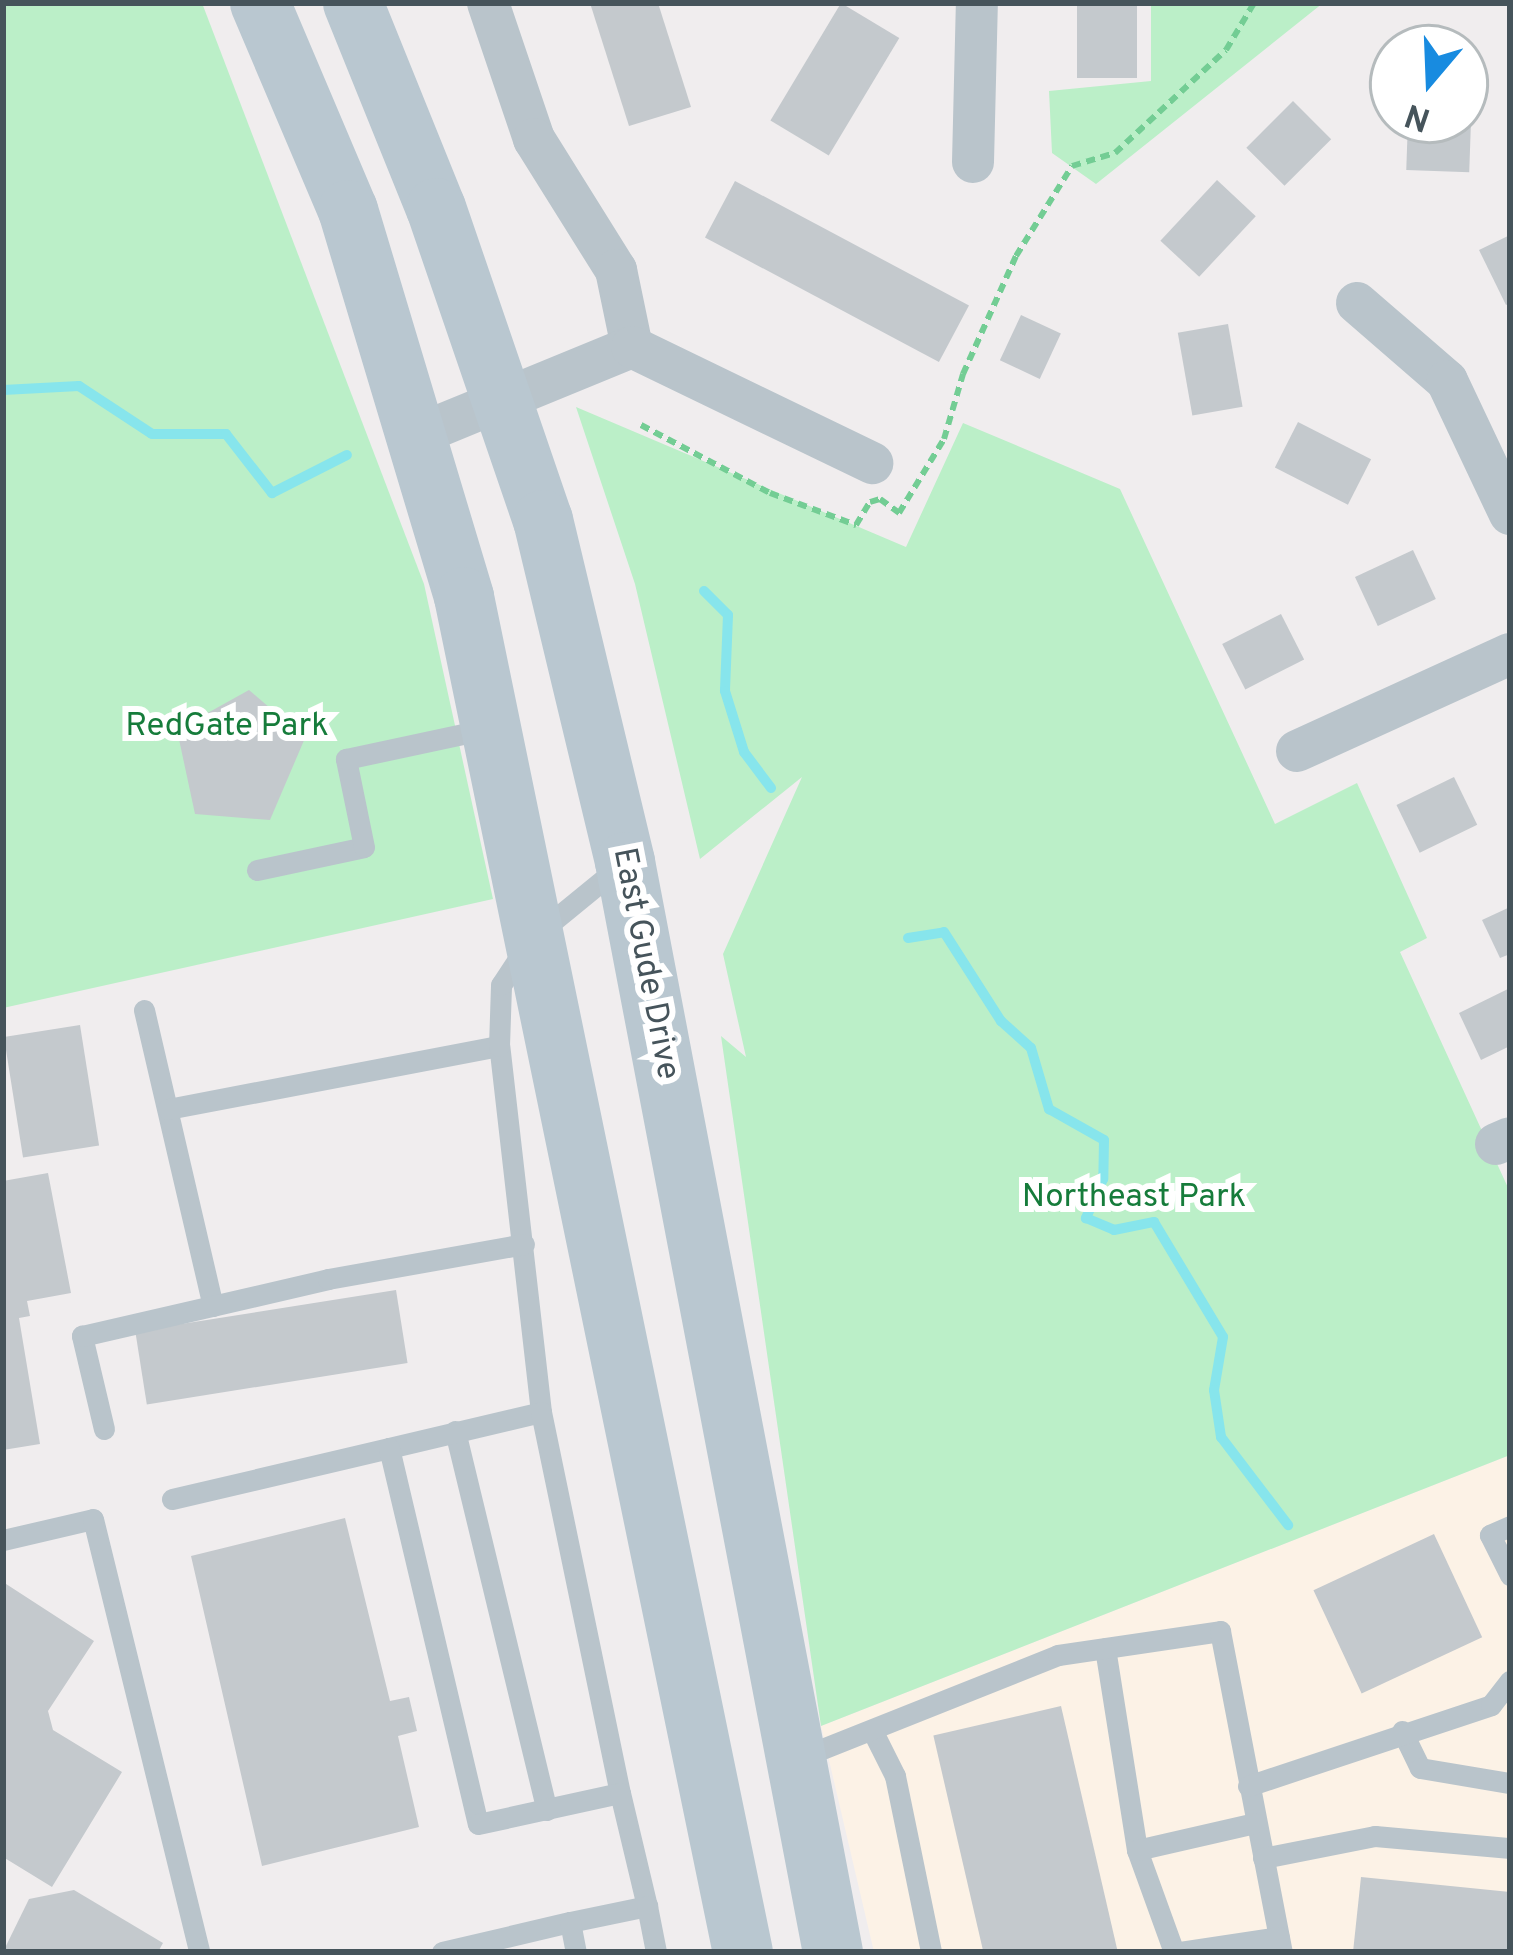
<!DOCTYPE html>
<style>
body{margin:0}
#map{position:relative;width:1513px;height:1955px;overflow:hidden;background:#f0edee;font-family:Overpass,sans-serif}
div>[style]{position:absolute}
.commercial>*{inset:0;background:#fcf2e6}
.green>*{inset:0;background:#bbefc8}
.stream>*{height:10px;margin:-5px;padding:0 5px;transform-origin:5px;border-radius:5px;background:#87e5ec}
.building>*{inset:0;background:#c4c9cd;transform-origin:0 0}
.path>*{height:6px;margin-top:-3px;transform-origin:0;background:repeating-linear-gradient(90deg,#73cd94 0 9px,transparent 0 15px)}
.lane>*{height:21px;margin:-10.5px;padding:0 10.5px;transform-origin:10.5px;border-radius:10.5px;background:#b9c4cb}
.street>*{height:42px;margin:-21px;padding:0 21px;transform-origin:21px;border-radius:21px;background:#b9c4cb}
.secondary>*{height:60px;margin:-30px;padding:0 30px;transform-origin:30px;border-radius:30px;background:#b9c7d0}
span{translate:-50% -50%;white-space:nowrap;text-align:center;line-height:1.15;-webkit-text-stroke:12px #fff;paint-order:stroke}
.park-label{font-size:33px;color:#167c3b}
.street-label{font-size:33px;color:#46545b}
.frame{position:absolute;inset:0;border:6px solid #46545b;pointer-events:none}
.north{position:absolute;left:1369px;top:24px;width:120px;height:120px;box-sizing:border-box;background:#fff;border:3px solid #b5bbbd;border-radius:50%;rotate:199deg;font-size:33px;font-weight:700;line-height:48px;text-align:center;color:#46545b}
.north::after{content:'';display:block;margin:auto;width:42px;height:54px;background:#188be0;clip-path:polygon(50% 0,100% 100%,50% 72%,0 100%)}
</style>
<div id="map">
<div class="commercial">
<i style="clip-path:polygon(1510px 1455px,1510px 1952px,874px 1952px,821px 1726px)"></i>
</div>
<div class="green">
<i style="clip-path:polygon(3px 3px,202px 3px,424px 584px,493px 899px,3px 1008px)"></i>
<i style="clip-path:polygon(1151px 3px,1323px 3px,1096px 184px,1052px 153px,1049px 91px,1151px 81px)"></i>
<i style="clip-path:polygon(576px 407px,906px 547px,963px 423px,1120px 489px,1275px 824px,1357px 783px,1427px 938px,1400px 952px,1510px 1192px,1510px 1455px,821px 1726px,721px 1036px,746px 1057px,723px 954px,802px 777px,700px 859px,635px 584px)"></i>
</div>
<div class="stream">
<i style="left:3px;top:390px;width:76px;rotate:-3deg"></i>
<i style="left:79px;top:386px;width:87px;rotate:33.3deg"></i>
<i style="left:152px;top:434px;width:74px"></i>
<i style="left:226px;top:434px;width:75px;rotate:52.1deg"></i>
<i style="left:272px;top:493px;width:84px;rotate:-26.9deg"></i>
<i style="left:704px;top:591px;width:34px;rotate:45deg"></i>
<i style="left:728px;top:615px;width:76px;rotate:92.3deg"></i>
<i style="left:725px;top:691px;width:64px;rotate:72.7deg"></i>
<i style="left:744px;top:752px;width:45px;rotate:53.1deg"></i>
<i style="left:908px;top:938px;width:36px;rotate:-9deg"></i>
<i style="left:944px;top:932px;width:106px;rotate:57.4deg"></i>
<i style="left:1001px;top:1021px;width:40px;rotate:42deg"></i>
<i style="left:1031px;top:1048px;width:64px;rotate:73.6deg"></i>
<i style="left:1049px;top:1109px;width:63px;rotate:29.4deg"></i>
<i style="left:1104px;top:1140px;width:39px;rotate:91deg"></i>
<i style="left:1103px;top:1179px;width:43px;rotate:113.6deg"></i>
<i style="left:1086px;top:1218px;width:30px;rotate:23deg"></i>
<i style="left:1114px;top:1230px;width:41px;rotate:-11.3deg"></i>
<i style="left:1154px;top:1222px;width:134px;rotate:59deg"></i>
<i style="left:1223px;top:1337px;width:54px;rotate:99.6deg"></i>
<i style="left:1214px;top:1390px;width:48px;rotate:81.5deg"></i>
<i style="left:1221px;top:1437px;width:111px;rotate:52.7deg"></i>
</div>
<div class="building">
<i style="clip-path:polygon(590px 3px,658px 3px,691px 107px,629px 126px)"></i>
<i style="left:841px;top:3px;width:68px;height:137px;rotate:31deg"></i>
<i style="left:1077px;top:3px;width:60px;height:75px"></i>
<i style="left:1293px;top:101px;width:54px;height:66px;rotate:45deg"></i>
<i style="left:1408px;top:120px;width:63px;height:50px;rotate:2deg"></i>
<i style="left:1217px;top:180px;width:53px;height:83px;rotate:43deg"></i>
<i style="left:735px;top:181px;width:265px;height:64px;rotate:28deg"></i>
<i style="clip-path:polygon(1510px 235px,1510px 303px,1506px 305px,1479px 250px)"></i>
<i style="left:1021px;top:315px;width:44px;height:50px;rotate:25deg"></i>
<i style="left:1228px;top:324px;width:84px;height:51px;rotate:80deg"></i>
<i style="left:1298px;top:422px;width:82px;height:51px;rotate:27deg"></i>
<i style="left:1413px;top:550px;width:54px;height:64px;rotate:65deg"></i>
<i style="left:1281px;top:614px;width:51px;height:66px;rotate:63deg"></i>
<i style="clip-path:polygon(249px 690px,305px 738px,270px 820px,195px 814px,177px 730px)"></i>
<i style="left:1454px;top:777px;width:53px;height:64px;rotate:64deg"></i>
<i style="clip-path:polygon(1510px 907px,1510px 954px,1500px 958px,1482px 920px)"></i>
<i style="clip-path:polygon(1510px 988px,1510px 1046px,1481px 1060px,1459px 1013px)"></i>
<i style="left:80px;top:1025px;width:122px;height:77px;rotate:81deg"></i>
<i style="clip-path:polygon(48px 1173px,71px 1293px,27px 1301px,30px 1316px,19px 1318px,40px 1444px,3px 1450px,3px 1181px)"></i>
<i style="left:396px;top:1290px;width:74px;height:264px;rotate:81deg"></i>
<i style="clip-path:polygon(345px 1518px,390px 1701px,409px 1697px,417px 1731px,398px 1736px,419px 1827px,262px 1866px,191px 1556px)"></i>
<i style="left:1434px;top:1534px;width:114px;height:133px;rotate:65deg"></i>
<i style="clip-path:polygon(3px 1582px,94px 1641px,48px 1711px,53px 1730px,122px 1772px,52px 1887px,3px 1857px)"></i>
<i style="left:1061px;top:1706px;width:253px;height:131px;rotate:77deg"></i>
<i style="clip-path:polygon(1361px 1877px,1510px 1892px,1510px 1952px,1353px 1952px)"></i>
<i style="clip-path:polygon(74px 1890px,163px 1943px,158px 1952px,3px 1952px,29px 1899px)"></i>
</div>
<div class="path">
<i style="left:641px;top:425px;width:146px;rotate:27.8deg"></i>
<i style="left:770px;top:493px;width:92px;rotate:20.4deg"></i>
<i style="left:856px;top:525px;width:27px;rotate:-59deg"></i>
<i style="left:870px;top:502px;width:10px;rotate:-17deg"></i>
<i style="left:880px;top:499px;width:24px;rotate:36deg"></i>
<i style="left:899px;top:513px;width:87px;rotate:-58.7deg"></i>
<i style="left:944px;top:439px;width:68px;rotate:-73.7deg"></i>
<i style="left:963px;top:374px;width:129px;rotate:-65.8deg"></i>
<i style="left:1016px;top:256px;width:106px;rotate:-58.1deg"></i>
<i style="left:1072px;top:166px;width:45px;rotate:-16.8deg"></i>
<i style="left:1115px;top:153px;width:151px;rotate:-42.9deg"></i>
<i style="left:1226px;top:50px;width:55px;rotate:-59.2deg"></i>
</div>
<div class="lane">
<i style="left:257px;top:870px;width:109px;rotate:-12.1deg"></i>
<i style="left:364px;top:847px;width:90px;rotate:-101.6deg"></i>
<i style="left:346px;top:759px;width:147px;rotate:-12.1deg"></i>
<i style="left:144px;top:1010px;width:304px;rotate:76.9deg"></i>
<i style="left:168px;top:1109px;width:337px;rotate:-10.8deg"></i>
<i style="left:541px;top:1412px;width:368px;rotate:-96.5deg"></i>
<i style="left:499px;top:1046px;width:61px;rotate:-88.1deg"></i>
<i style="left:501px;top:985px;width:56px;rotate:-56.6deg"></i>
<i style="left:532px;top:938px;width:114px;rotate:-39.3deg"></i>
<i style="left:104px;top:1429px;width:96px;rotate:-103.3deg"></i>
<i style="left:82px;top:1336px;width:253px;rotate:-13deg"></i>
<i style="left:328px;top:1279px;width:199px;rotate:-10.1deg"></i>
<i style="left:455px;top:1431px;width:390px;rotate:76.4deg"></i>
<i style="left:389px;top:1448px;width:156px;rotate:-13.3deg"></i>
<i style="left:541px;top:1412px;width:389px;rotate:78.3deg"></i>
<i style="left:172px;top:1499px;width:223px;rotate:-13.2deg"></i>
<i style="left:389px;top:1448px;width:386px;rotate:76.7deg"></i>
<i style="left:478px;top:1824px;width:145px;rotate:-12.3deg"></i>
<i style="left:620px;top:1793px;width:116px;rotate:76.6deg"></i>
<i style="left:1510px;top:1526px;width:22px;rotate:156deg"></i>
<i style="left:1490px;top:1535px;width:45px;rotate:63.4deg"></i>
<i style="left:3px;top:1540px;width:92px;rotate:-13.1deg"></i>
<i style="left:93px;top:1519px;width:446px;rotate:76.2deg"></i>
<i style="left:1105px;top:1648px;width:205px;rotate:81deg"></i>
<i style="left:1137px;top:1850px;width:109px;rotate:70.1deg"></i>
<i style="left:1402px;top:1731px;width:41px;rotate:64.1deg"></i>
<i style="left:1420px;top:1768px;width:91px;rotate:9.5deg"></i>
<i style="left:874px;top:1734px;width:47px;rotate:63.4deg"></i>
<i style="left:895px;top:1776px;width:180px;rotate:78.4deg"></i>
<i style="left:797px;top:1759px;width:281px;rotate:-21.7deg"></i>
<i style="left:1058px;top:1655px;width:164px;rotate:-8.4deg"></i>
<i style="left:1220px;top:1631px;width:327px;rotate:79.1deg"></i>
<i style="left:1248px;top:1786px;width:256px;rotate:-18.4deg"></i>
<i style="left:1491px;top:1705px;width:31px;rotate:-52deg"></i>
<i style="left:1137px;top:1850px;width:121px;rotate:-12.9deg"></i>
<i style="left:1263px;top:1858px;width:114px;rotate:-11.1deg"></i>
<i style="left:1375px;top:1836px;width:136px;rotate:5.1deg"></i>
<i style="left:570px;top:1922px;width:79px;rotate:-11.7deg"></i>
<i style="left:647px;top:1906px;width:47px;rotate:78.9deg"></i>
<i style="left:442px;top:1952px;width:131px;rotate:-13.2deg"></i>
<i style="left:570px;top:1922px;width:31px;rotate:79deg"></i>
<i style="left:1180px;top:1952px;width:100px;rotate:-8.6deg"></i>
</div>
<div class="street">
<i style="left:488px;top:3px;width:144px;rotate:71.3deg"></i>
<i style="left:534px;top:139px;width:155px;rotate:58deg"></i>
<i style="left:616px;top:270px;width:79px;rotate:78.3deg"></i>
<i style="left:973px;top:162px;width:159px;rotate:-88.6deg"></i>
<i style="left:1357px;top:303px;width:119px;rotate:40.9deg"></i>
<i style="left:1447px;top:381px;width:147px;rotate:64.7deg"></i>
<i style="left:417px;top:435px;width:232px;rotate:-22.3deg"></i>
<i style="left:632px;top:347px;width:267px;rotate:25.8deg"></i>
<i style="left:1297px;top:751px;width:234px;rotate:-24.5deg"></i>
<i style="left:1496px;top:1144px;width:15px;rotate:-23deg"></i>
</div>
<div class="secondary">
<i style="left:260px;top:3px;width:225px;rotate:67deg"></i>
<i style="left:348px;top:210px;width:404px;rotate:73.3deg"></i>
<i style="left:464px;top:597px;width:1383px;rotate:78.37deg"></i>
<i style="left:353px;top:3px;width:221px;rotate:68deg"></i>
<i style="left:436px;top:208px;width:330px;rotate:71.1deg"></i>
<i style="left:543px;top:520px;width:352px;rotate:76.5deg"></i>
<i style="left:625px;top:862px;width:1110px;rotate:79.2deg"></i>
</div>
<div class="park-label">
<span style="left:227px;top:728px">RedGate Park</span>
<span style="left:1134px;top:1199px">Northeast Park</span>
</div>
<div class="street-label">
<span style="left:644px;top:964px;rotate:79deg">East Gude Drive</span>
</div>
<div class="frame"></div>
<div class="north">N</div>
</div>
